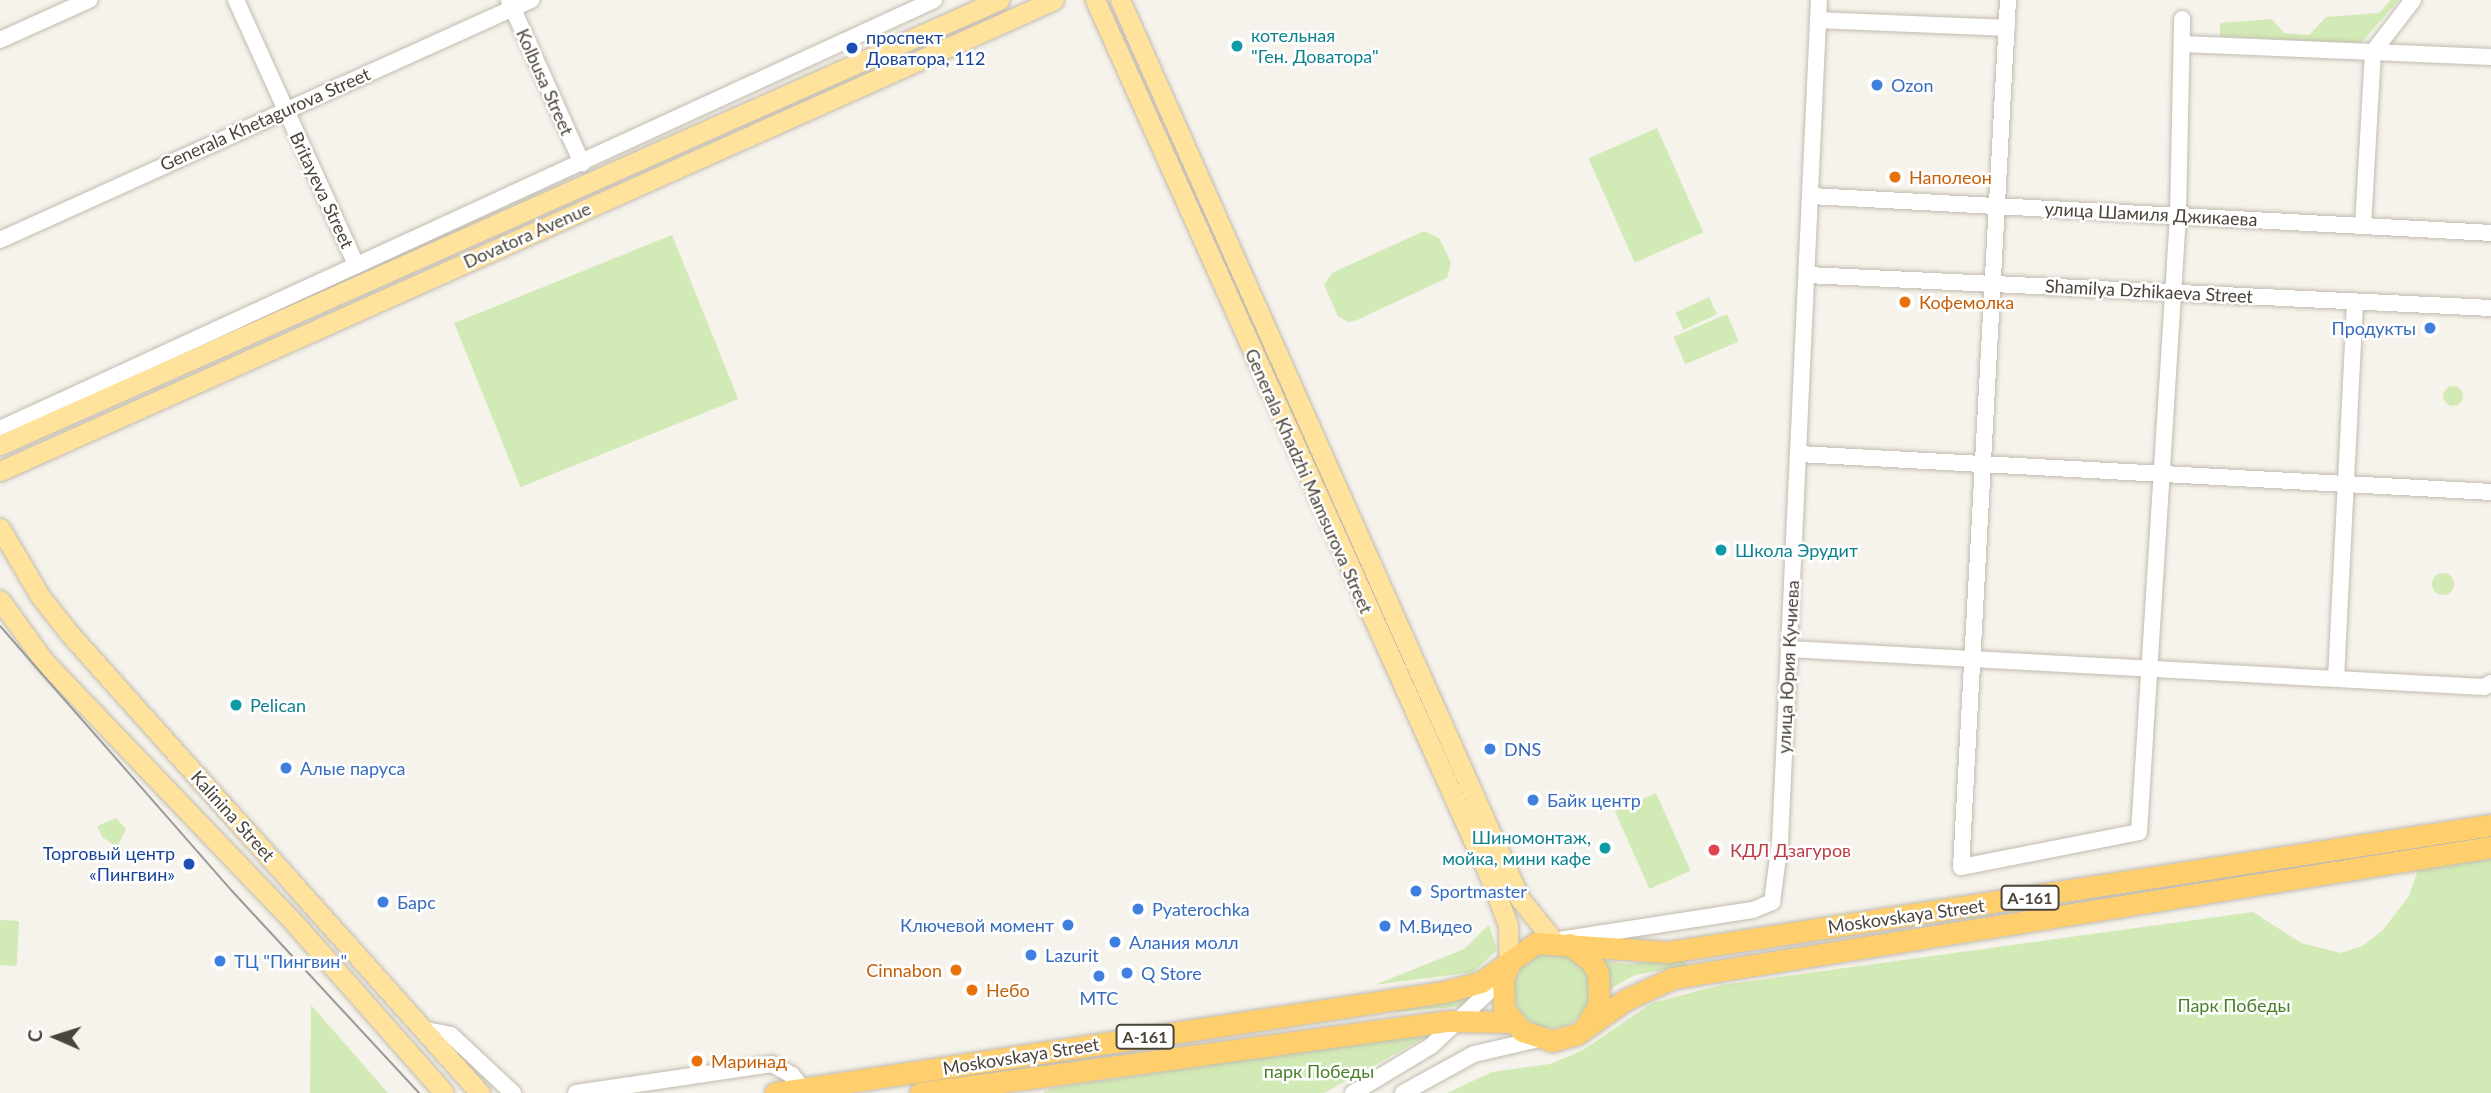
<!DOCTYPE html>
<meta charset="utf-8">
<style>
body{margin:0}
#map{position:relative;width:2491px;height:1093px;overflow:hidden;background:#f6f3ec;font-family:Lato,sans-serif}
div>[style]{position:absolute}
.green>*{inset:0;background:#d2eab5;transform-origin:0 0}
.round{border-radius:50%}
.roads{filter:drop-shadow(0 0 2px #c2bbae) drop-shadow(0 0 2px #c2bbae)}
.minor>*{height:16px;margin:-8px;padding:0 8px;transform-origin:8px;border-radius:8px;background:#fff}
.major>*{height:19px;margin:-9.5px;padding:0 9.5px;transform-origin:9.5px;border-radius:9.5px;background:#ffe39c}
.highway>*{height:21px;margin:-10.5px;padding:0 10.5px;transform-origin:10.5px;border-radius:10.5px;background:#ffcf6e}
.tram>*{height:2px;margin:-1px;padding:0 1px;transform-origin:1px;border-radius:1px;background:#9a9a9a}
.dots>*{width:19px;height:19px;translate:-50% -50%;box-sizing:border-box;border:4px solid #fff;border-radius:50%}
span{translate:-50% -50%;white-space:nowrap;text-align:center;line-height:1.15;-webkit-text-stroke:5px #fff;paint-order:stroke}
.shield-label span{padding:2px 5px;background:#fff;border:2px solid;border-radius:5px;-webkit-text-stroke-width:0}
.shield-label{font-size:16px;color:#4b4439;font-weight:700}
.culture-label{font-size:18px;color:#0d838f}
.left{translate:0 -50%;text-align:left}
.right{translate:-100% -50%;text-align:right}
.transit-label{font-size:18px;color:#164399}
.street-label{font-size:18px;color:#4b4439}
.shop-label{font-size:18px;color:#366cbe}
.food-label{font-size:18px;color:#c56008}
.health-label{font-size:18px;color:#be3a42}
.park-label{font-size:18px;color:#4a7f2a}
.north{position:absolute;left:21px;top:1002px;width:70px;height:70px;-webkit-text-stroke:5px #fff;paint-order:stroke;rotate:273deg;font-size:19px;font-weight:700;line-height:28px;text-align:center;color:#4b4439}
.north::after{content:'';display:block;margin:auto;width:24px;height:32px;background:#4b4439;clip-path:polygon(50% 0,100% 100%,50% 72%,0 100%)}
</style>
<div id="map">
<div class="green">
<i style="clip-path:polygon(2391px 0,2399px 0,2360px 44px,2220px 36px,2220px 23px,2272px 19px,2284px 33px,2309px 35px,2326px 17px,2379px 13px)"></i>
<i style="left:1657px;top:128px;width:114px;height:75px;rotate:66deg"></i>
<i style="clip-path:polygon(1424px 231px,1439px 238px,1444px 248px,1451px 263px,1447px 278px,1357px 320px,1348px 322px,1338px 316px,1324px 285px,1332px 273px)"></i>
<i style="left:672px;top:235px;width:177px;height:235px;rotate:68deg"></i>
<i style="left:1709px;top:297px;width:19px;height:37px;rotate:65deg"></i>
<i style="left:1727px;top:314px;width:30px;height:58px;rotate:67deg"></i>
<i class="round" style="left:2443px;top:386px;width:20px;height:20px"></i>
<i class="round" style="left:2432px;top:573px;width:22px;height:22px"></i>
<i style="left:1656px;top:793px;width:85px;height:45px;rotate:66deg"></i>
<i style="clip-path:polygon(116px 818px,126px 829px,117px 847px,102px 837px,97px 826px)"></i>
<i style="clip-path:polygon(2491px 859px,2491px 1093px,1447px 1093px,1492px 1072px,1550px 1064px,1583px 1050px,1652px 1003px,1721px 985px,2253px 912px,2301px 943px,2341px 953px,2362px 946px,2382px 931px,2409px 896px,2418px 870px)"></i>
<i style="left:0;top:920px;width:19px;height:45px;rotate:3deg"></i>
<i style="clip-path:polygon(1489px 925px,1497px 950px,1473px 972px,1374px 985px,1464px 949px)"></i>
<i class="round" style="left:1514px;top:952px;width:76px;height:76px"></i>
<i style="clip-path:polygon(1686px 958px,1686px 966px,1635px 975px,1605px 992px,1600px 960px,1626px 964px)"></i>
<i style="clip-path:polygon(1479px 989px,1466px 1006px,1397px 1012px,1397px 1008px)"></i>
<i style="clip-path:polygon(311px 1005px,388px 1093px,310px 1093px)"></i>
<i style="clip-path:polygon(1435px 1032px,1324px 1093px,1043px 1093px,1051px 1088px)"></i>
</div>
<div class="roads">
<div class="minor">
<i style="left:236px;top:0;width:291px;rotate:65.6deg"></i>
<i style="left:509px;top:0;width:179px;rotate:65.9deg"></i>
<i style="left:2008px;top:0;width:868px;rotate:93.1deg"></i>
<i style="left:1961px;top:867px;width:181px;rotate:-11.1deg"></i>
<i style="left:2139px;top:832px;width:618px;rotate:-86.38deg"></i>
<i style="left:2178px;top:215px;width:196px;rotate:-88.8deg"></i>
<i style="left:2413px;top:0;width:66px;rotate:127.6deg"></i>
<i style="left:2373px;top:52px;width:118px;rotate:2.4deg"></i>
<i style="left:1818px;top:20px;width:189px;rotate:2.4deg"></i>
<i style="left:0;top:40px;width:98px;rotate:-24.2deg"></i>
<i style="left:2182px;top:44px;width:191px;rotate:2.4deg"></i>
<i style="left:2373px;top:52px;width:172px;rotate:93.3deg"></i>
<i style="left:1811px;top:196px;width:681px;rotate:3.11deg"></i>
<i style="left:0;top:240px;width:583px;rotate:-24.32deg"></i>
<i style="left:1807px;top:275px;width:685px;rotate:2.76deg"></i>
<i style="left:0;top:429px;width:1028px;rotate:-24.67deg"></i>
<i style="left:1799px;top:454px;width:693px;rotate:3.14deg"></i>
<i style="left:1789px;top:649px;width:696px;rotate:3.13deg"></i>
<i style="left:2484px;top:687px;width:8px;rotate:-30deg"></i>
<i style="left:2336px;top:678px;width:375px;rotate:-87.1deg"></i>
<i style="left:1559px;top:940px;width:196px;rotate:-8.8deg"></i>
<i style="left:1753px;top:910px;width:21px;rotate:-23deg"></i>
<i style="left:1772px;top:902px;width:61px;rotate:-82.4deg"></i>
<i style="left:1780px;top:842px;width:843px;rotate:-87.35deg"></i>
<i style="left:426px;top:1030px;width:25px;rotate:11deg"></i>
<i style="left:451px;top:1035px;width:85px;rotate:43.1deg"></i>
<i style="left:576px;top:1093px;width:198px;rotate:-8.4deg"></i>
<i style="left:772px;top:1064px;width:23px;rotate:29deg"></i>
<i style="left:792px;top:1075px;width:18px;rotate:52deg"></i>
<i style="left:1353px;top:1093px;width:91px;rotate:-31.1deg"></i>
<i style="left:1431px;top:1046px;width:99px;rotate:-43.4deg"></i>
<i style="left:1403px;top:1093px;width:81px;rotate:-28.8deg"></i>
<i style="left:1474px;top:1054px;width:67px;rotate:-13deg"></i>
</div>
<div class="major">
<i style="left:1095px;top:0;width:967px;rotate:65.77deg"></i>
<i style="left:1492px;top:882px;width:46px;rotate:69.6deg"></i>
<i style="left:1508px;top:925px;width:39px;rotate:89deg"></i>
<i style="left:1120px;top:0;width:984px;rotate:66.01deg"></i>
<i style="left:1520px;top:899px;width:54px;rotate:51deg"></i>
<i style="left:0;top:445px;width:1094px;rotate:-24.01deg"></i>
<i style="left:0;top:471px;width:1154px;rotate:-24.08deg"></i>
<i style="left:0;top:528px;width:79px;rotate:59.5deg"></i>
<i style="left:40px;top:596px;width:47px;rotate:51.9deg"></i>
<i style="left:69px;top:633px;width:617px;rotate:48.22deg"></i>
<i style="left:0;top:600px;width:75px;rotate:54.2deg"></i>
<i style="left:44px;top:661px;width:366px;rotate:46.3deg"></i>
<i style="left:297px;top:926px;width:222px;rotate:48.6deg"></i>
</div>
<div class="highway">
<i style="left:1569px;top:944px;width:28px;rotate:38deg"></i>
<i style="left:1591px;top:961px;width:14px;rotate:60deg"></i>
<i style="left:1598px;top:973px;width:31px;rotate:88deg"></i>
<i style="left:1599px;top:1004px;width:22px;rotate:120deg"></i>
<i style="left:1509px;top:964px;width:15px;rotate:113deg"></i>
<i style="left:1503px;top:978px;width:31px;rotate:88deg"></i>
<i style="left:1504px;top:1009px;width:28px;rotate:51deg"></i>
<i style="left:1522px;top:1031px;width:32px;rotate:18deg"></i>
<i style="left:1552px;top:1041px;width:26px;rotate:-16deg"></i>
<i style="left:1577px;top:1034px;width:59px;rotate:-35.3deg"></i>
<i style="left:1625px;top:1000px;width:53px;rotate:-24.6deg"></i>
<i style="left:1673px;top:978px;width:828px;rotate:-9.1deg"></i>
<i style="left:775px;top:1093px;width:677px;rotate:-8.59deg"></i>
<i style="left:1444px;top:992px;width:38px;rotate:-15deg"></i>
<i style="left:1481px;top:982px;width:67px;rotate:-35.3deg"></i>
<i style="left:1536px;top:943px;width:132px;rotate:3.9deg"></i>
<i style="left:1668px;top:952px;width:833px;rotate:-8.77deg"></i>
<i style="left:920px;top:1093px;width:533px;rotate:-7.77deg"></i>
<i style="left:1448px;top:1021px;width:64px;rotate:0.9deg"></i>
</div>
</div>
<div class="tram">
<i style="left:0;top:626px;width:352px;rotate:48.8deg"></i>
<i style="left:232px;top:891px;width:275px;rotate:47.2deg"></i>
</div>
<div class="dots">
<i style="left:1237px;top:46px;background:#0f9aa8"></i>
<i style="left:852px;top:48px;background:#1a4fb4"></i>
<i style="left:1877px;top:85px;background:#3f7fe0"></i>
<i style="left:1895px;top:177px;background:#e8710a"></i>
<i style="left:1905px;top:302px;background:#e8710a"></i>
<i style="left:2430px;top:328px;background:#3f7fe0"></i>
<i style="left:1721px;top:550px;background:#0f9aa8"></i>
<i style="left:236px;top:705px;background:#0f9aa8"></i>
<i style="left:1490px;top:749px;background:#3f7fe0"></i>
<i style="left:286px;top:768px;background:#3f7fe0"></i>
<i style="left:1533px;top:800px;background:#3f7fe0"></i>
<i style="left:1605px;top:848px;background:#0f9aa8"></i>
<i style="left:1714px;top:850px;background:#e0444e"></i>
<i style="left:189px;top:864px;background:#1a4fb4"></i>
<i style="left:1416px;top:891px;background:#3f7fe0"></i>
<i style="left:383px;top:902px;background:#3f7fe0"></i>
<i style="left:1138px;top:909px;background:#3f7fe0"></i>
<i style="left:1068px;top:925px;background:#3f7fe0"></i>
<i style="left:1385px;top:926px;background:#3f7fe0"></i>
<i style="left:1115px;top:942px;background:#3f7fe0"></i>
<i style="left:1031px;top:955px;background:#3f7fe0"></i>
<i style="left:220px;top:961px;background:#3f7fe0"></i>
<i style="left:956px;top:970px;background:#e8710a"></i>
<i style="left:1127px;top:973px;background:#3f7fe0"></i>
<i style="left:1099px;top:976px;background:#3f7fe0"></i>
<i style="left:972px;top:990px;background:#e8710a"></i>
<i style="left:697px;top:1061px;background:#e8710a"></i>
</div>
<div class="shield-label">
<span style="left:2030px;top:898px">А-161</span>
<span style="left:1145px;top:1037px">А-161</span>
</div>
<div class="culture-label">
<span class="left" style="left:1251px;top:46px">котельная<br>"Ген. Доватора"</span>
<span class="left" style="left:1735px;top:550px">Школа Эрудит</span>
<span class="left" style="left:250px;top:705px">Pelican</span>
<span class="right" style="left:1591px;top:848px">Шиномонтаж,<br>мойка, мини кафе</span>
</div>
<div class="transit-label">
<span class="left" style="left:866px;top:48px">проспект<br>Доватора, 112</span>
<span class="right" style="left:175px;top:864px">Торговый центр<br>«Пингвин»</span>
</div>
<div class="street-label">
<span style="left:545px;top:82px;rotate:66deg">Kolbusa Street</span>
<span style="left:265px;top:119px;rotate:-24deg">Generala Khetagurova Street</span>
<span style="left:322px;top:190px;rotate:65deg">Britayeva Street</span>
<span style="left:2151px;top:214px;rotate:3deg">улица Шамиля Джикаева</span>
<span style="left:527px;top:235px;rotate:-24deg">Dovatora Avenue</span>
<span style="left:2149px;top:291px;rotate:3deg">Shamilya Dzhikaeva Street</span>
<span style="left:1309px;top:481px;rotate:66deg">Generala Khadzhi Mamsurova Street</span>
<span style="left:1788px;top:667px;rotate:-87deg">улица Юрия Кучиева</span>
<span style="left:233px;top:816px;rotate:48deg">Kalinina Street</span>
<span style="left:1906px;top:916px;rotate:-8deg">Moskovskaya Street</span>
<span style="left:1021px;top:1056px;rotate:-9deg">Moskovskaya Street</span>
</div>
<div class="shop-label">
<span class="left" style="left:1891px;top:85px">Ozon</span>
<span class="right" style="left:2416px;top:328px">Продукты</span>
<span class="left" style="left:1504px;top:749px">DNS</span>
<span class="left" style="left:300px;top:768px">Алые паруса</span>
<span class="left" style="left:1547px;top:800px">Байк центр</span>
<span class="left" style="left:1430px;top:891px">Sportmaster</span>
<span class="left" style="left:397px;top:902px">Барс</span>
<span class="left" style="left:1152px;top:909px">Pyaterochka</span>
<span class="right" style="left:1054px;top:925px">Ключевой момент</span>
<span class="left" style="left:1399px;top:926px">М.Видео</span>
<span class="left" style="left:1129px;top:942px">Алания молл</span>
<span class="left" style="left:1045px;top:955px">Lazurit</span>
<span class="left" style="left:234px;top:961px">ТЦ "Пингвин"</span>
<span class="left" style="left:1141px;top:973px">Q Store</span>
<span style="left:1099px;top:998px">МТС</span>
</div>
<div class="food-label">
<span class="left" style="left:1909px;top:177px">Наполеон</span>
<span class="left" style="left:1919px;top:302px">Кофемолка</span>
<span class="right" style="left:942px;top:970px">Cinnabon</span>
<span class="left" style="left:986px;top:990px">Небо</span>
<span class="left" style="left:711px;top:1061px">Маринад</span>
</div>
<div class="health-label">
<span class="left" style="left:1730px;top:850px">КДЛ Дзагуров</span>
</div>
<div class="park-label">
<span style="left:2234px;top:1005px">Парк Победы</span>
<span style="left:1319px;top:1071px">парк Победы</span>
</div>
<div class="north">С</div>
</div>
